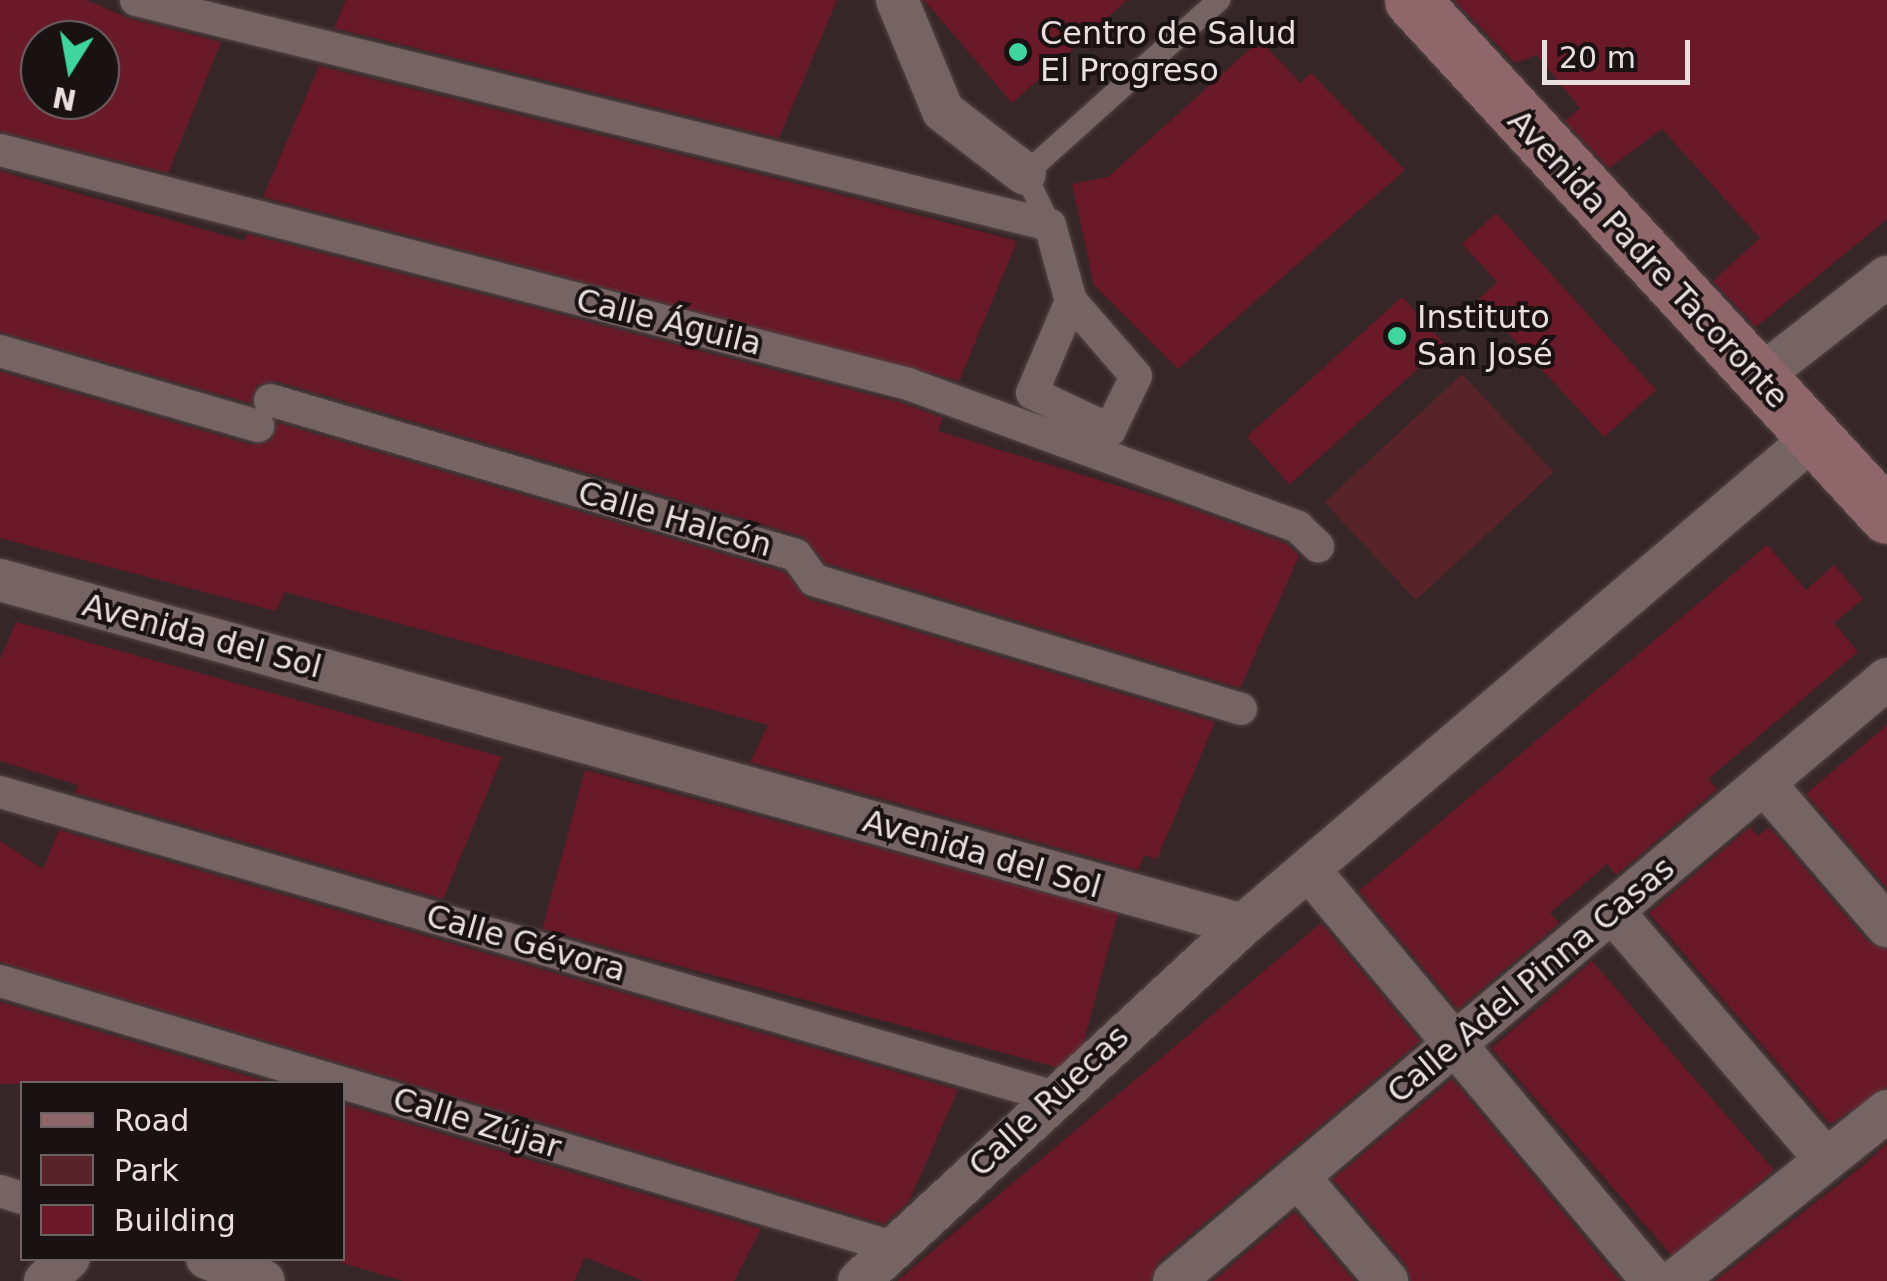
<!DOCTYPE html>
<meta charset="utf-8">
<style>
body{margin:0}
#map{position:relative;width:1887px;height:1281px;overflow:hidden;background:#372627;font-family:"DejaVu Sans",sans-serif}
div>[style]{position:absolute}
.green>*{inset:0;background:#592429;transform-origin:0 0}
.building>*{inset:0;background:#691927;transform-origin:0 0}
.roads{filter:drop-shadow(0 0 2px #534546) drop-shadow(0 0 2px #534546)}
.service>*{height:22px;margin:-11px;padding:0 11px;transform-origin:11px;border-radius:11px;background:#766364}
.pedestrian>*{height:32px;margin:-16px;padding:0 16px;transform-origin:16px;border-radius:16px;background:#766364}
.minor>*{height:42px;margin:-21px;padding:0 21px;transform-origin:21px;border-radius:21px;background:#766364}
.secondary>*{height:55px;margin:-27.5px;padding:0 27.5px;transform-origin:27.5px;border-radius:27.5px;background:#8f676a}
.dots>*{width:28px;height:28px;translate:-50% -50%;box-sizing:border-box;border:5px solid #191112;border-radius:50%}
span{translate:-50% -50%;white-space:nowrap;text-align:center;line-height:1.15;-webkit-text-stroke:8px #191112;paint-order:stroke}
.poi-label{font-size:32px;color:#eadfdf}
.left{translate:0 -50%;text-align:left}
.street-label{font-size:32px;color:#eadfdf}
.legend{position:absolute;left:20px;top:1081px;width:325px;height:180px;box-sizing:border-box;background:#191112;border:2px solid #6d6364;margin:0;padding:12px 18px;list-style:none;font-size:30px;color:#eadfdf}
.legend li{display:flex;align-items:center;gap:20px;height:50px}
.legend b{width:50px;border:2px solid #6d6364}
.north{position:absolute;left:20px;top:20px;width:100px;height:100px;box-sizing:border-box;background:#191112;border:2px solid #6d6364;border-radius:50%;rotate:191deg;font-size:28px;font-weight:700;line-height:40px;text-align:center;color:#eadfdf}
.north::after{content:'';display:block;margin:auto;width:35px;height:45px;background:#40d4a1;clip-path:polygon(50% 0,100% 100%,50% 72%,0 100%)}
.scale{position:absolute;left:1542px;top:40px;width:148px;height:45px;box-sizing:border-box;border:5px solid #eadfdf;border-top:0;padding-left:12px;font-size:30px;line-height:35px;white-space:nowrap;color:#eadfdf;-webkit-text-stroke:8px #191112;paint-order:stroke}
</style>
<div id="map">
<div class="green">
<i style="left:1462px;top:374px;width:134px;height:188px;rotate:47deg"></i>
</div>
<div class="building">
<i style="clip-path:polygon(evenodd,0 0,86px 0,131px 19px,221px 42px,168px 173px,0 131px,0 0,40px 40px,100px 40px,100px 100px,40px 100px,40px 40px)"></i>
<i style="clip-path:polygon(346px 0,837px 0,779px 138px,334px 28px)"></i>
<i style="clip-path:polygon(924px 0,1127px 0,1012px 103px)"></i>
<i style="clip-path:polygon(1454px 0,1887px 0,1887px 219px,1756px 327px,1713px 281px,1760px 238px,1662px 129px,1609px 168px,1565px 121px,1580px 108px,1537px 55px,1515px 63px)"></i>
<i style="clip-path:polygon(1260px 40px,1300px 83px,1311px 73px,1405px 170px,1178px 369px,1094px 285px,1072px 184px,1108px 177px)"></i>
<i style="clip-path:polygon(319px 66px,822px 190px,1017px 241px,959px 381px,263px 197px)"></i>
<i style="clip-path:polygon(0 171px,244px 241px,247px 234px,902px 403px,943px 418px,938px 431px,1184px 506px,1287px 544px,1299px 556px,1240px 688px,826px 563px,802px 536px,276px 381px,257px 385px,250px 403px,0 332px)"></i>
<i style="clip-path:polygon(1496px 213px,1656px 390px,1604px 437px,1478px 300px,1497px 282px,1462px 244px)"></i>
<i style="left:1402px;top:297px;width:64px;height:209px;rotate:48deg"></i>
<i style="clip-path:polygon(0 372px,252px 445px,271px 441px,278px 423px,784px 572px,808px 599px,1215px 722px,1157px 859px,1144px 855px,1138px 870px,750px 762px,768px 725px,285px 592px,276px 611px,0 538px)"></i>
<i style="clip-path:polygon(1767px 545px,1806px 590px,1834px 565px,1863px 599px,1834px 623px,1858px 652px,1708px 779px,1717px 789px,1616px 875px,1607px 864px,1550px 913px,1559px 923px,1458px 1009px,1359px 891px)"></i>
<i style="clip-path:polygon(16px 622px,502px 757px,443px 899px,75px 793px,78px 785px,0 761px,0 659px)"></i>
<i style="clip-path:polygon(1887px 725px,1887px 888px,1806px 794px)"></i>
<i style="left:585px;top:770px;width:552px;height:165px;rotate:15deg"></i>
<i style="clip-path:polygon(1750px 827px,1758px 836px,1769px 827px,1868px 942px,1887px 950px,1887px 1087px,1830px 1124px,1649px 913px)"></i>
<i style="clip-path:polygon(59px 830px,958px 1090px,909px 1201px,884px 1224px,0 962px,0 841px,43px 869px)"></i>
<i style="clip-path:polygon(1321px 923px,1420px 1041px,1158px 1262px,1150px 1281px,897px 1281px)"></i>
<i style="left:1592px;top:961px;width:277px;height:133px;rotate:49deg"></i>
<i style="clip-path:polygon(0 1002px,274px 1084px,0 1084px)"></i>
<i style="clip-path:polygon(1452px 1079px,1620px 1281px,1411px 1281px,1406px 1265px,1333px 1179px)"></i>
<i style="clip-path:polygon(342px 1104px,761px 1229px,734px 1281px,643px 1281px,585px 1257px,574px 1281px,403px 1281px,342px 1263px)"></i>
<i style="clip-path:polygon(1887px 1143px,1887px 1281px,1715px 1281px,1865px 1164px)"></i>
<i style="clip-path:polygon(1295px 1212px,1354px 1281px,1213px 1281px)"></i>
</div>
<div class="roads">
<div class="service">
<i style="left:1050px;top:225px;width:57px;rotate:-116.1deg"></i>
<i style="left:1025px;top:174px;width:261px;rotate:-41.9deg"></i>
</div>
<div class="pedestrian">
<i style="left:136px;top:0;width:941px;rotate:13.83deg"></i>
<i style="left:1050px;top:225px;width:79px;rotate:74.6deg"></i>
<i style="left:1071px;top:301px;width:99px;rotate:49.1deg"></i>
<i style="left:1136px;top:376px;width:60px;rotate:115.7deg"></i>
<i style="left:1110px;top:430px;width:86px;rotate:-154.6deg"></i>
<i style="left:1032px;top:393px;width:100px;rotate:-67deg"></i>
<i style="left:0;top:150px;width:938px;rotate:14.45deg"></i>
<i style="left:908px;top:384px;width:415px;rotate:20.1deg"></i>
<i style="left:1298px;top:527px;width:28px;rotate:44deg"></i>
<i style="left:0;top:351px;width:269px;rotate:16.2deg"></i>
<i style="left:270px;top:400px;width:548px;rotate:16.42deg"></i>
<i style="left:796px;top:555px;width:31px;rotate:54deg"></i>
<i style="left:814px;top:580px;width:446px;rotate:16.8deg"></i>
<i style="left:0;top:792px;width:1095px;rotate:16.12deg"></i>
<i style="left:0;top:981px;width:935px;rotate:16.59deg"></i>
<i style="left:0;top:1191px;width:23px;rotate:18deg"></i>
</div>
<div class="minor">
<i style="left:897px;top:0;width:120px;rotate:67.5deg"></i>
<i style="left:943px;top:111px;width:103px;rotate:37.5deg"></i>
<i style="left:1758px;top:378px;width:164px;rotate:-38.1deg"></i>
<i style="left:0;top:580px;width:1290px;rotate:15.51deg"></i>
<i style="left:1764px;top:783px;width:189px;rotate:49.3deg"></i>
<i style="left:1310px;top:871px;width:535px;rotate:50.08deg"></i>
<i style="left:1612px;top:911px;width:328px;rotate:49.3deg"></i>
<i style="left:1298px;top:1177px;width:137px;rotate:49.4deg"></i>
<i style="left:207px;top:1258px;width:61px;rotate:22deg"></i>
<i style="left:45px;top:1281px;width:33px;rotate:-44deg"></i>
<i style="left:859px;top:1281px;width:524px;rotate:-42.83deg"></i>
<i style="left:1243px;top:925px;width:750px;rotate:-40.51deg"></i>
<i style="left:1174px;top:1281px;width:933px;rotate:-40.18deg"></i>
<i style="left:1675px;top:1281px;width:272px;rotate:-38.7deg"></i>
</div>
<div class="secondary">
<i style="left:1412px;top:0;width:701px;rotate:47.37deg"></i>
</div>
</div>
<div class="dots">
<i style="left:1018px;top:52px;background:#40d4a1"></i>
<i style="left:1397px;top:336px;background:#40d4a1"></i>
</div>
<div class="poi-label">
<span class="left" style="left:1040px;top:52px">Centro de Salud<br>El Progreso</span>
<span class="left" style="left:1417px;top:336px">Instituto<br>San José</span>
</div>
<div class="street-label">
<span style="left:1648px;top:259px;rotate:47deg">Avenida Padre Tacoronte</span>
<span style="left:669px;top:322px;rotate:14deg">Calle Águila</span>
<span style="left:675px;top:519px;rotate:16deg">Calle Halcón</span>
<span style="left:202px;top:636px;rotate:15deg">Avenida del Sol</span>
<span style="left:982px;top:854px;rotate:16deg">Avenida del Sol</span>
<span style="left:526px;top:943px;rotate:16deg">Calle Gévora</span>
<span style="left:1531px;top:980px;rotate:-40deg">Calle Adel Pinna Casas</span>
<span style="left:1049px;top:1101px;rotate:-43deg">Calle Ruecas</span>
<span style="left:477px;top:1123px;rotate:17deg">Calle Zújar</span>
</div>
<ul class="legend">
<li><b style="height:12px;background:#8f676a"></b>Road</li>
<li><b style="height:28px;background:#592429"></b>Park</li>
<li><b style="height:28px;background:#691927"></b>Building</li>
</ul>
<div class="north">N</div>
<div class="scale">20 m</div>
</div>
